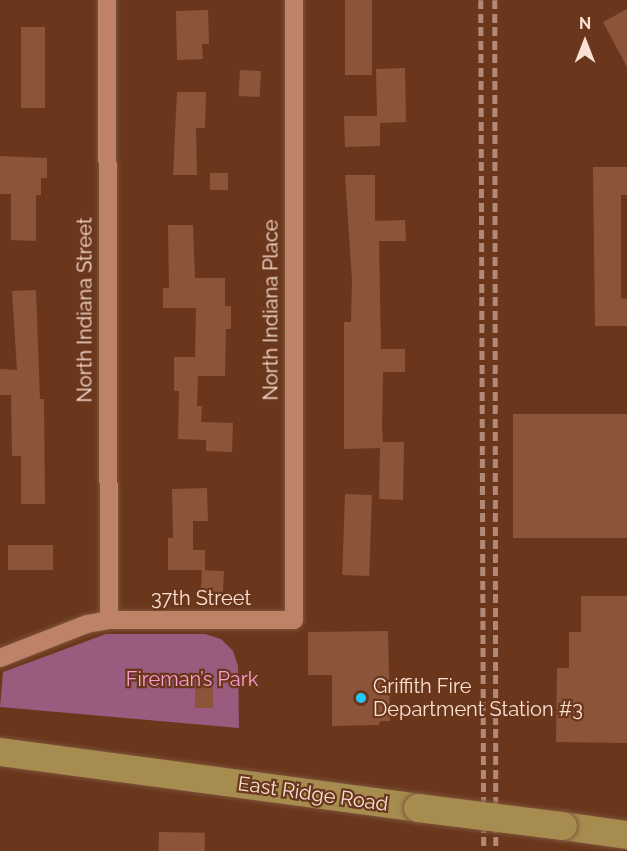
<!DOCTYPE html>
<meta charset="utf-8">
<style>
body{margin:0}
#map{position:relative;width:627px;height:851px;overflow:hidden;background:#6a371c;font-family:Raleway,sans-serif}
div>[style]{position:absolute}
.green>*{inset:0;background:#995b7e}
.building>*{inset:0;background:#8c553a;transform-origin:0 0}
.roads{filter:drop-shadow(0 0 2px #7e533b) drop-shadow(0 0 2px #7e533b)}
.street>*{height:18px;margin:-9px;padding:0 9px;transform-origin:9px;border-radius:9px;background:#be8367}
.primary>*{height:28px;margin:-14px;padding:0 14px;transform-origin:14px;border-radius:14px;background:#a68c4e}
.rail>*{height:4.5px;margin-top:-2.25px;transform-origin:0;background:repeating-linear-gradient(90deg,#b18976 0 9px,transparent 0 13.5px)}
.bridges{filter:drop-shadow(0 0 2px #7e533b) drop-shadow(0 0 2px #7e533b)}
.primary-bridge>*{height:28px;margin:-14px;padding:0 14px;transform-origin:14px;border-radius:14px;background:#a68c4e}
.dots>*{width:16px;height:16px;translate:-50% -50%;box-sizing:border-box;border:3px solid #6a371c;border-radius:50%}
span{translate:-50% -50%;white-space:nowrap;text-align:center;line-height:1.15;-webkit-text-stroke:4.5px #6a371c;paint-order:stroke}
.street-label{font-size:20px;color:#fbe0d4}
.park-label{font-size:20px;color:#fc9ed2}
.poi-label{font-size:20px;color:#fbe0d4}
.left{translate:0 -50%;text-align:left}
.north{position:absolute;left:555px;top:12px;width:60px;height:60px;-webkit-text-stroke:4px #6a371c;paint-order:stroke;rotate:0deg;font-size:16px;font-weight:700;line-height:24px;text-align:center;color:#fbe0d4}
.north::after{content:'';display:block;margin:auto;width:21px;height:27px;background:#fbe0d4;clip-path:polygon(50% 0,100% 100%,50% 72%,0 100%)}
</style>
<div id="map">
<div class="green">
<i style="clip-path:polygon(106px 634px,205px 634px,221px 639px,233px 651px,238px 666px,239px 728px,0 707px,3px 672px)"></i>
</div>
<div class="building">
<i style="left:345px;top:0;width:27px;height:75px"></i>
<i style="clip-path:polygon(627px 9px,627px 67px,603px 22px)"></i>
<i style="clip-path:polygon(208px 10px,209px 44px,202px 44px,203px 59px,177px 60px,176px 11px)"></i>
<i style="left:21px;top:27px;width:24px;height:81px"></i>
<i style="clip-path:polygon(405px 68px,406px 122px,380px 123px,380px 146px,345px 147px,344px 116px,377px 116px,376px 69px)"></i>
<i style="left:240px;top:70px;width:21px;height:26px;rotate:3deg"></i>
<i style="clip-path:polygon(177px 92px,206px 92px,205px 128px,196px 128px,197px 175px,173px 175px)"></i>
<i style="clip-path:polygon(0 156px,47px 158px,47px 178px,41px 178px,41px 195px,36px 195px,36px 241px,11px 240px,11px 194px,0 194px)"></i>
<i style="clip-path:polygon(593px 167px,627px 167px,627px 195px,621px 195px,621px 298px,627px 299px,627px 326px,595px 326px)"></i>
<i style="left:210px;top:173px;width:18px;height:17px"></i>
<i style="clip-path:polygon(345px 175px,375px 175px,375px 221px,405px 220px,406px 241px,379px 241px,381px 349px,405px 349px,405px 372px,383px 372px,382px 426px,383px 442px,404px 442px,403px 500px,379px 499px,380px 448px,344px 449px,344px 322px,351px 322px,352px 280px)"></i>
<i style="clip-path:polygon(168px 225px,193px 225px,195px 278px,225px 278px,225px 306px,231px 306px,231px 329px,226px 329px,225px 376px,198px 376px,197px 406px,202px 406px,201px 422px,233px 423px,232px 452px,206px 451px,206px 440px,178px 439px,179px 391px,174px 391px,174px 357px,195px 357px,196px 308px,163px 308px,163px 288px,169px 288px)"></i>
<i style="clip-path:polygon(36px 290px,40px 399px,44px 399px,45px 504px,21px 504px,21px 456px,12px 456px,11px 395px,0 395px,0 369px,17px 370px,12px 291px)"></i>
<i style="left:513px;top:414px;width:114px;height:124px"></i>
<i style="clip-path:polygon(207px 488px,208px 521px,193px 521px,193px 550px,205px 550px,205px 570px,168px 570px,168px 538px,173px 538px,172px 489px)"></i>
<i style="left:345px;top:494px;width:27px;height:81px;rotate:2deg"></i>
<i style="left:8px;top:545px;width:45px;height:25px"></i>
<i style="left:202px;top:570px;width:22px;height:23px;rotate:3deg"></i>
<i style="clip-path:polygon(581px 596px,627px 596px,627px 743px,556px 742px,557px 668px,569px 668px,569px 632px,581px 632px)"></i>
<i style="clip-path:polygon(388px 631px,390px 721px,380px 721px,379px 725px,332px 726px,332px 675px,308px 675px,308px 632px)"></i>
<i style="left:195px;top:675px;width:18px;height:33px"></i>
<i style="left:159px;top:832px;width:46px;height:19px;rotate:1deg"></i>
</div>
<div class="roads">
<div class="street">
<i style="left:107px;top:0;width:620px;rotate:89.82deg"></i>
<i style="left:0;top:658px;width:93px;rotate:-21.3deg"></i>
<i style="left:87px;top:624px;width:22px;rotate:-10deg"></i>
<i style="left:109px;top:620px;width:185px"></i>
<i style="left:294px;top:620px;width:620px;rotate:-90deg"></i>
</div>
<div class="primary">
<i style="left:0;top:752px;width:422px;rotate:7.6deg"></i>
<i style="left:563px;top:826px;width:65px;rotate:8deg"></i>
</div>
</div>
<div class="rail">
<i style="left:481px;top:0;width:851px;rotate:89.8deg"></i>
<i style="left:495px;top:0;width:851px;rotate:89.93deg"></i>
</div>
<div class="bridges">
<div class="primary-bridge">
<i style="left:418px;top:808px;width:146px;rotate:7.1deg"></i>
</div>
</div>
<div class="dots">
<i style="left:361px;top:698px;background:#22c9fe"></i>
</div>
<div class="street-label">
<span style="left:85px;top:310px;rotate:-90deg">North Indiana Street</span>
<span style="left:271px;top:310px;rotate:-90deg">North Indiana Place</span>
<span style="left:201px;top:598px">37th Street</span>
<span style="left:313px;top:794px;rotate:8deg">East Ridge Road</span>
</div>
<div class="park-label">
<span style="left:192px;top:679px">Fireman’s Park</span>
</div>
<div class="poi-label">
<span class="left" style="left:373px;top:698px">Griffith Fire<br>Department Station #3</span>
</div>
<div class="north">N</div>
</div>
